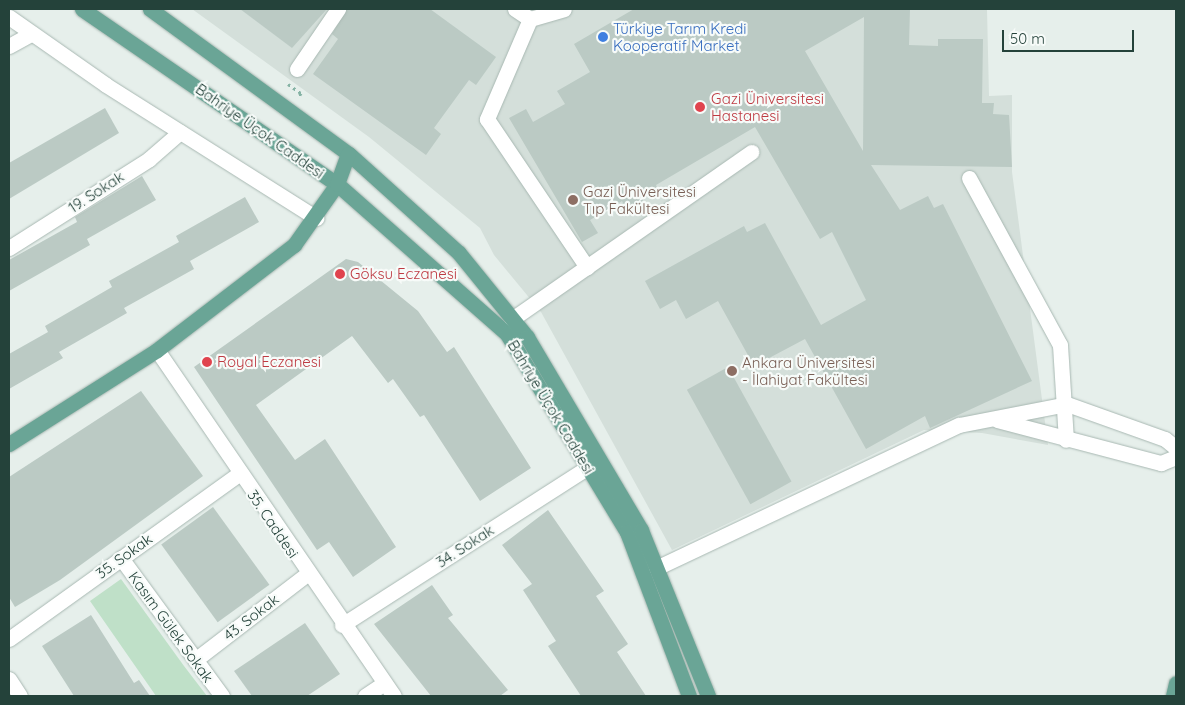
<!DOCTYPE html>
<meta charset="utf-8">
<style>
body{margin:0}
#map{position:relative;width:1185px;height:705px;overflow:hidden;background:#e6efeb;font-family:Quicksand,sans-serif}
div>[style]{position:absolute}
.built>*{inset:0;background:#d4dfda}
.green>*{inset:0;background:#bfe0c8}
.building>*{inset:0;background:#bbcac4;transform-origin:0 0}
.path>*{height:3px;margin-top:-1.5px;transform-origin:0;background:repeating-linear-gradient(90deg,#86b3a5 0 2.5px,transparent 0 6.5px)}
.roads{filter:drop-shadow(0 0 1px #a8b8b2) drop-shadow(0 0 1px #a8b8b2)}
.minor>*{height:15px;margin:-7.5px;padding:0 7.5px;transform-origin:7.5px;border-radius:7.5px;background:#fff}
.major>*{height:15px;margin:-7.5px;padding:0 7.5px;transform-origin:7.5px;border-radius:7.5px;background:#6aa596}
.dots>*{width:14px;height:14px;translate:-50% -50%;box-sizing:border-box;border:2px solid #f7fbf9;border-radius:50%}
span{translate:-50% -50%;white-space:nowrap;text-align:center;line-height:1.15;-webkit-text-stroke:4.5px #f7fbf9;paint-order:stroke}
.shop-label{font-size:15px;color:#366cbe}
.left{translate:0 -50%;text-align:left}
.health-label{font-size:15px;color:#be3a42}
.street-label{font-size:15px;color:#24423a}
.education-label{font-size:15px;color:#785e54}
.frame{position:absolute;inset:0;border:10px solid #24423a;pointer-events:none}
.scale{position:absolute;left:1002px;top:30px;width:132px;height:22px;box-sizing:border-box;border:2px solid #24423a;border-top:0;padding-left:6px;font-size:15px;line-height:18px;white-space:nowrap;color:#24423a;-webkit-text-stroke:4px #f7fbf9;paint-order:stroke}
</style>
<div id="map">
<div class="built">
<i style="clip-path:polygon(192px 9px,987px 9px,989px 96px,1012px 95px,1012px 172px,1048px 445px,982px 433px,924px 430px,672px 550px,541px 312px,494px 255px,480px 228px,369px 137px)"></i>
</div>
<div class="green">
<i style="clip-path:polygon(121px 579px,184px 666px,207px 696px,156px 696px,90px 601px)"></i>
</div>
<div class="building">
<i style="clip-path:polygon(240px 9px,327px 9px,292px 48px)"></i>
<i style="clip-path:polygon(347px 9px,430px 9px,496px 57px,476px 85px,469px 80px,434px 128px,441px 134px,426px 155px,313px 74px,338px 39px,332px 34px)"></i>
<i style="clip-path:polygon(evenodd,634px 9px,910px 9px,909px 45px,938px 46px,938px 39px,983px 39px,982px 103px,994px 103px,993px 114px,1009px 115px,1012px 167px,871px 165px,900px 210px,928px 196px,934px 208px,943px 204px,1032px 381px,930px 428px,925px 416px,866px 449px,805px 339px,754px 366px,718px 301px,686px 319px,676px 300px,660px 309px,645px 281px,744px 226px,747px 232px,765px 223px,821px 325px,866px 300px,832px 232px,820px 239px,755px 127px,656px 185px,658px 190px,642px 199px,645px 205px,629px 215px,622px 201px,590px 220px,598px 233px,582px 242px,509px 118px,526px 109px,533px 122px,565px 104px,557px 91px,590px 72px,574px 44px,634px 9px,864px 17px,863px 151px,805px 51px,864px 17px)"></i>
<i style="clip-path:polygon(105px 108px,119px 133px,9px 199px,9px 163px)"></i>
<i style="clip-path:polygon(142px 176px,156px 200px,87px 239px,90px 245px,9px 291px,9px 260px,77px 222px,75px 217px)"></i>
<i style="clip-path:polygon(245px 197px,259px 222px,190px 261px,194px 269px,124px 308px,127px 313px,59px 352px,63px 358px,9px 389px,9px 354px,48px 332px,45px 326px,112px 287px,109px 281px,179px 242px,176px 236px)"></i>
<i style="clip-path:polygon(346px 259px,358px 262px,418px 311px,447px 352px,454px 347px,531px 468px,480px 501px,424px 415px,420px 417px,393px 379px,388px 383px,352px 336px,256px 405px,295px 460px,325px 439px,396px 547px,353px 577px,329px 542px,317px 550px,194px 367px)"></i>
<i style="left:728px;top:367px;width:131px;height:47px;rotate:61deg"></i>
<i style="clip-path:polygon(141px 391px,203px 476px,60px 580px,15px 607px,9px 597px,9px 477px)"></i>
<i style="left:213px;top:507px;width:96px;height:64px;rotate:54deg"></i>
<i style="clip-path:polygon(548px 510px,604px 591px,596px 596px,628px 644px,617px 652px,646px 696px,581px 696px,548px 646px,556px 641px,523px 590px,532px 584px,502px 545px)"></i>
<i style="clip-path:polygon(432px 585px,453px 615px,448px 618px,508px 690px,500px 696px,431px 696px,374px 624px)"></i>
<i style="clip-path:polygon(91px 615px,134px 683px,139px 680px,150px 696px,74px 696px,42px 646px)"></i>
<i style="clip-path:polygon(305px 623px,340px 674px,307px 696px,252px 696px,234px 671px)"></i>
</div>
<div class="path">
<i style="left:288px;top:84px;width:16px;rotate:35deg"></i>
<i style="left:301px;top:93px;width:6px;rotate:121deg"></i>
</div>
<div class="roads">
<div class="minor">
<i style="left:515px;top:9px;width:18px;rotate:34deg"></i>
<i style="left:530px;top:19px;width:35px;rotate:-16deg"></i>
<i style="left:9px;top:17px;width:118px;rotate:35deg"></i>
<i style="left:106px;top:85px;width:249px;rotate:32.3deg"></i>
<i style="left:530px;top:19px;width:109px;rotate:113.3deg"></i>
<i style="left:487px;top:119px;width:179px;rotate:56deg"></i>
<i style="left:9px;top:46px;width:26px;rotate:-29deg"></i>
<i style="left:297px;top:69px;width:73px;rotate:-55.7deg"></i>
<i style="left:969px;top:178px;width:190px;rotate:61.4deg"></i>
<i style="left:1060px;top:345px;width:95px;rotate:86.4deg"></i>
<i style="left:9px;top:248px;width:166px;rotate:-32.4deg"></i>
<i style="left:149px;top:159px;width:41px;rotate:-41.1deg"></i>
<i style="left:512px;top:319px;width:292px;rotate:-34.9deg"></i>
<i style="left:157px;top:350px;width:419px;rotate:55.6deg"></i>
<i style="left:997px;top:420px;width:170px;rotate:14.7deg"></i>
<i style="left:1161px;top:463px;width:16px;rotate:-22deg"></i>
<i style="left:121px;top:558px;width:171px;rotate:53.8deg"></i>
<i style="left:656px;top:568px;width:335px;rotate:-25.3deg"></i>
<i style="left:959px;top:425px;width:110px;rotate:-11deg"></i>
<i style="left:1067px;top:404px;width:104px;rotate:19.7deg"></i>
<i style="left:1165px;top:439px;width:14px;rotate:39deg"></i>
<i style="left:342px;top:625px;width:292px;rotate:-32.7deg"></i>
<i style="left:9px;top:639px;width:283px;rotate:-35.7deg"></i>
<i style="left:195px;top:660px;width:141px;rotate:-37.5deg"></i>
<i style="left:9px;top:679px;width:20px;rotate:57deg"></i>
<i style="left:365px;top:696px;width:23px;rotate:-34deg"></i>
</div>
<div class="major">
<i style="left:82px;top:9px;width:309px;rotate:34.5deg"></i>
<i style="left:337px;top:184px;width:227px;rotate:41.4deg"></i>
<i style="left:507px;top:334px;width:232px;rotate:58.8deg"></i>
<i style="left:627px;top:532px;width:175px;rotate:69.3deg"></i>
<i style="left:150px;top:9px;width:246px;rotate:36.1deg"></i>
<i style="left:349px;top:154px;width:148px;rotate:42deg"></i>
<i style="left:459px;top:253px;width:108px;rotate:51deg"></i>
<i style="left:527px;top:337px;width:224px;rotate:59.4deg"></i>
<i style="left:641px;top:530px;width:179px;rotate:68deg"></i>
<i style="left:9px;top:444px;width:175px;rotate:-32.4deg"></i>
<i style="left:157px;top:350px;width:173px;rotate:-37.5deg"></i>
<i style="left:294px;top:245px;width:75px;rotate:-54.8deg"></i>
<i style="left:337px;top:184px;width:32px;rotate:-70deg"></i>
<i style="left:1173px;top:696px;width:13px;rotate:-77deg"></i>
</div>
</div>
<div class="dots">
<i style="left:603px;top:37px;background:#3f7fe0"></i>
<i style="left:700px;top:107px;background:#e0444e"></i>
<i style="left:573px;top:200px;background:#8d6e63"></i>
<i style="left:340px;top:274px;background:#e0444e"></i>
<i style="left:207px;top:362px;background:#e0444e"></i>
<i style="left:732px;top:371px;background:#8d6e63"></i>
</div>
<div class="shop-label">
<span class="left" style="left:613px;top:37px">Türkiye Tarım Kredi<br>Kooperatif Market</span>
</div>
<div class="health-label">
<span class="left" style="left:711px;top:107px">Gazi Üniversitesi<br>Hastanesi</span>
<span class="left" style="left:350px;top:274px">Göksu Eczanesi</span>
<span class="left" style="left:217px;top:362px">Royal Eczanesi</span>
</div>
<div class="street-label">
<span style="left:260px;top:131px;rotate:35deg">Bahriye Üçok Caddesi</span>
<span style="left:96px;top:192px;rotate:-33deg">19. Sokak</span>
<span style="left:551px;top:407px;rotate:59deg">Bahriye Üçok Caddesi</span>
<span style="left:273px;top:524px;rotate:56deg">35. Caddesi</span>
<span style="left:465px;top:546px;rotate:-33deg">34. Sokak</span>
<span style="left:124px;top:556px;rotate:-36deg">35. Sokak</span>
<span style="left:251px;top:617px;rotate:-38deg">43. Sokak</span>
<span style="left:171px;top:627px;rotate:54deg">Kasım Gülek Sokak</span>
</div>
<div class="education-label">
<span class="left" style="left:583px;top:200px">Gazi Üniversitesi<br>Tıp Fakültesi</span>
<span class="left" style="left:742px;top:371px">Ankara Üniversitesi<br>- İlahiyat Fakültesi</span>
</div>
<div class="frame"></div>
<div class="scale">50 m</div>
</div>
